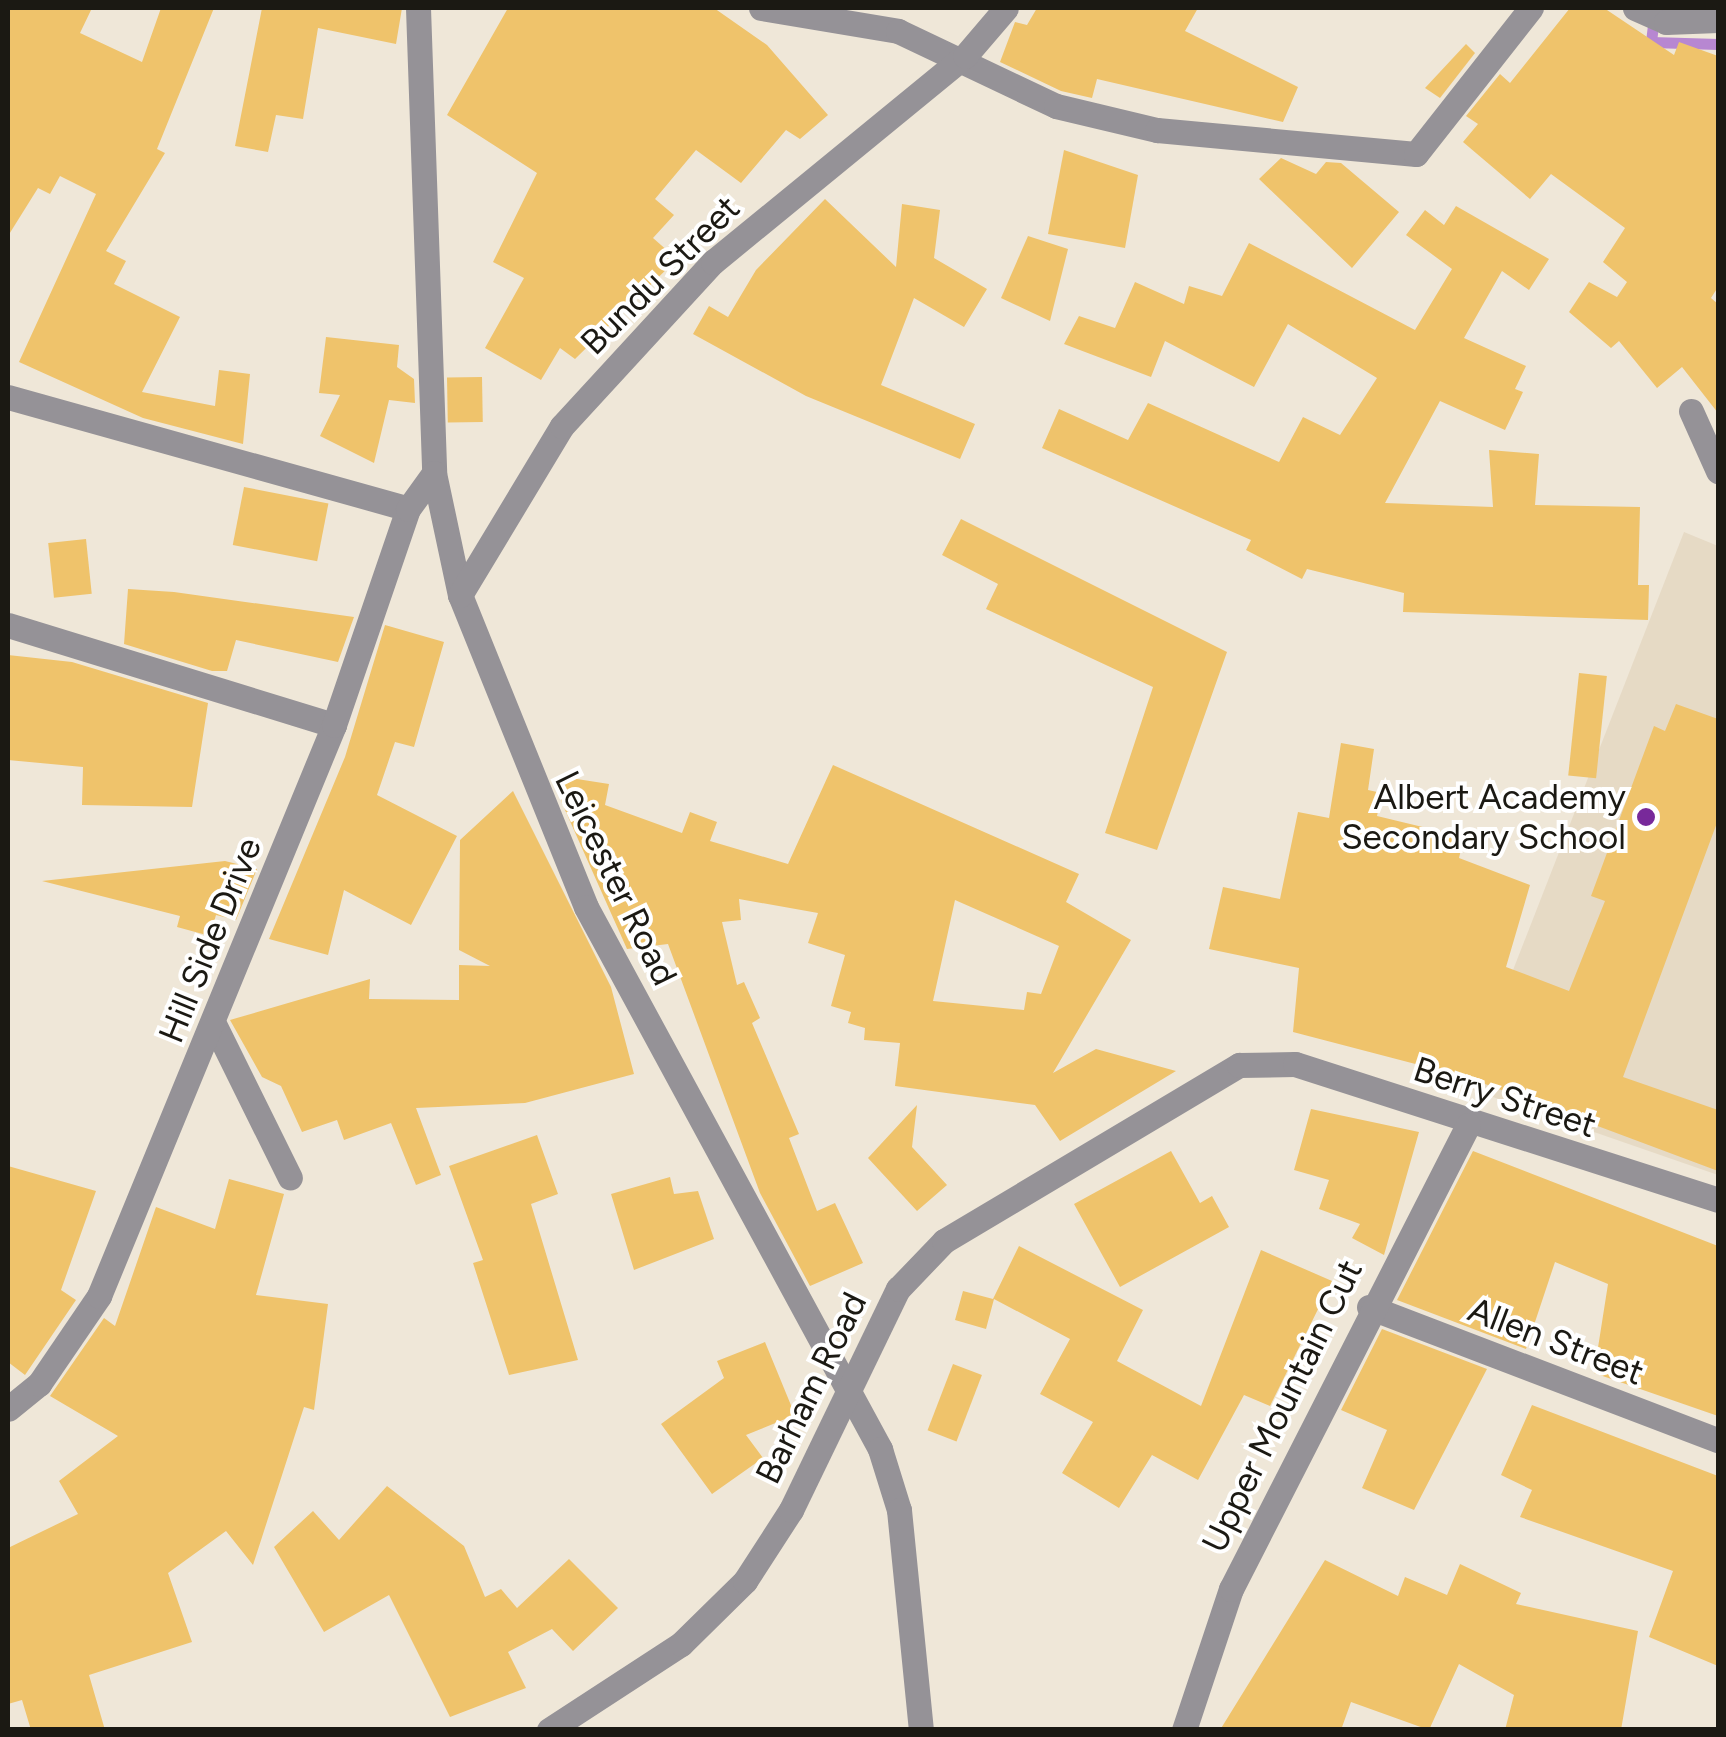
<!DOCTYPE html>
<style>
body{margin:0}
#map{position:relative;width:1726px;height:1737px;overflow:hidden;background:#efe7d8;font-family:Figtree,sans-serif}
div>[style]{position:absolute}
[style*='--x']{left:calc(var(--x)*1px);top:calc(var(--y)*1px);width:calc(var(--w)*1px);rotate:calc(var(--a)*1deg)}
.built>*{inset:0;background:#e6dac5}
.stream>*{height:11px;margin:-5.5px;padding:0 5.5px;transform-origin:5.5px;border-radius:5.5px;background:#b787d1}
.building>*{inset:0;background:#efc36b;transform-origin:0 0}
.minor>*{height:25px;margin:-12.5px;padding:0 12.5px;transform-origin:12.5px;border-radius:12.5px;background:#959297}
.dots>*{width:28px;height:28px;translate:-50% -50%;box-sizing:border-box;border:5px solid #fff;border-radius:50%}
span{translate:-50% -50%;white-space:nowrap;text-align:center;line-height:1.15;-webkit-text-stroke:8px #fff;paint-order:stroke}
.street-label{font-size:35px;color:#1b1913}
.poi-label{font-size:35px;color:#1b1913}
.right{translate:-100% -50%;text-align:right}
.frame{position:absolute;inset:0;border:10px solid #1b1913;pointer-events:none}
</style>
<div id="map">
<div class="built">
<i style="clip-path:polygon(1684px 532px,1718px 546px,1718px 1175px,1467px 1088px)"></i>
</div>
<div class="stream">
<i style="--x:1654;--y:17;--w:25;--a:97"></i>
<i style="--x:1651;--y:42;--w:67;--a:1.7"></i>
</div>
<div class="building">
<i style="clip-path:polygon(8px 8px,92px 8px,80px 33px,142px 62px,161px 8px,214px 8px,157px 149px,165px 153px,106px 251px,126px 261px,114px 284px,180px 317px,142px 392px,215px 406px,219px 370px,250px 374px,243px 444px,143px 418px,19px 362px,96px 194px,60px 176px,50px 194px,38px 188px,8px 236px)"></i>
<i style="clip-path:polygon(262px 8px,402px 8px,396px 44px,318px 28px,303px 119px,276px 115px,268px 152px,235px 146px)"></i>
<i style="clip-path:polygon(508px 8px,714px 8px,767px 45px,828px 115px,800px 139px,786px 130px,741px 183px,696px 150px,655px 199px,674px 215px,653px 238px,677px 259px,575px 359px,560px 348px,541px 380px,485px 348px,524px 278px,493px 262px,537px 173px,447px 115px)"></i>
<i style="clip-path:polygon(1037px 8px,1198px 8px,1185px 31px,1298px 87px,1283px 122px,1097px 79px,1092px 98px,1061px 91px,1000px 62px,1015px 22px,1027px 25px)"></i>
<i style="clip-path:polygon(1570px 8px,1604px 8px,1674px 55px,1679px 42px,1718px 56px,1718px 287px,1711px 298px,1718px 304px,1718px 413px,1682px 367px,1657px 388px,1619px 341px,1611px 348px,1569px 312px,1589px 282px,1617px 297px,1627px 282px,1603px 262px,1625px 228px,1551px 174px,1530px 199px,1463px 142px,1478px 124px,1466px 116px,1500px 74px,1510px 83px)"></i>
<i style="clip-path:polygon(1466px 44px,1475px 53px,1440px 98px,1425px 88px)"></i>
<i style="clip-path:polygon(1064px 150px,1138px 175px,1125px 248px,1048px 234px)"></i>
<i style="clip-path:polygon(1281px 158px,1316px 174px,1326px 162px,1341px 163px,1399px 212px,1352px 268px,1259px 179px)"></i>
<i style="clip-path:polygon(825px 199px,896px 267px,902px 204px,940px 210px,934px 258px,987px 289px,964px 327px,914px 298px,881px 385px,975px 424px,960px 459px,806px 396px,693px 334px,709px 306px,728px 317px,756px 270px)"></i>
<i style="clip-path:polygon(1456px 206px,1549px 259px,1529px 290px,1502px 271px,1464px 338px,1526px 366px,1515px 389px,1523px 392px,1505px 430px,1440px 401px,1385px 503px,1493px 507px,1489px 450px,1539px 454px,1535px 505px,1640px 507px,1638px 585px,1649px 585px,1648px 620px,1403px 612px,1404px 593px,1307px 569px,1302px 579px,1246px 550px,1251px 540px,1042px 448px,1059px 409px,1128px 440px,1148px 403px,1279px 462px,1303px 417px,1340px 435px,1377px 378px,1288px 324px,1254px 387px,1165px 341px,1151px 377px,1064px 344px,1079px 316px,1115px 328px,1135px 282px,1184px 304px,1189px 286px,1222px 296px,1249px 243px,1415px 330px,1452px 269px,1406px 235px,1425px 210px,1444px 225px)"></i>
<i style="clip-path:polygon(1028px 236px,1068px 249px,1050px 321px,1001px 298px)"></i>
<i style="clip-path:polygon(326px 337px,399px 345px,397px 367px,414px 379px,415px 403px,389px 400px,374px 463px,320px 436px,340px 395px,319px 393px)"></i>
<i style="left:482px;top:377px;width:45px;height:35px;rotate:89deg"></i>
<i style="left:244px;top:487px;width:86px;height:59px;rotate:11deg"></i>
<i style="clip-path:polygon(961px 519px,1227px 652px,1157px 850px,1105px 833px,1153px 687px,986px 609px,998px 584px,942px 555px)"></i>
<i style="left:86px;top:539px;width:55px;height:38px;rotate:84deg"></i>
<i style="clip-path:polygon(128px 589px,174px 592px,354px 617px,338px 662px,236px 640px,227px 671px,212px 671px,124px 644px)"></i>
<i style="clip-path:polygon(385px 625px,444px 642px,414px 747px,395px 742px,377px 795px,457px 836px,411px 925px,344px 890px,328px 955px,269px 939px,345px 757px)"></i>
<i style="clip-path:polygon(8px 655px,72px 662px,208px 703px,192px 807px,82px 805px,83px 767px,8px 760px)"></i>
<i style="left:1579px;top:673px;width:28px;height:103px;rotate:6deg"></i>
<i style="clip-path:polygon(1676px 704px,1718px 719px,1718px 820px,1623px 1077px,1718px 1110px,1718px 1171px,1469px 1078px,1293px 1032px,1299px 968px,1209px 949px,1223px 887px,1280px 899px,1298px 812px,1329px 818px,1341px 743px,1374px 749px,1368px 790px,1382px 793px,1377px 816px,1464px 837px,1459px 858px,1530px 885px,1506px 967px,1569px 991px,1605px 901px,1591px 896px,1654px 726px,1665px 731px)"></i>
<i style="clip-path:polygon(evenodd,833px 765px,1079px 874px,1066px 902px,1131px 940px,1053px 1073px,1096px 1049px,1176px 1071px,1060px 1141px,1035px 1105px,895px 1086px,900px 1043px,864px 1040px,865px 1028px,848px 1023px,851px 1012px,831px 1006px,845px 955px,808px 943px,818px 913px,739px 899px,741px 920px,722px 922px,737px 985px,744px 982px,760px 1018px,752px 1023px,799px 1134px,789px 1138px,817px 1211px,835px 1203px,863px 1263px,810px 1286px,760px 1193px,668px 944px,627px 949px,561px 801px,564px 777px,609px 784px,605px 805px,682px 833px,690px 812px,717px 822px,710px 841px,788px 864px,833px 765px,955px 900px,1059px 946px,1041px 994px,1027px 992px,1024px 1010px,933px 1001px,955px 900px)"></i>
<i style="clip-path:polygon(513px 791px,611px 987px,634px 1074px,525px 1103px,416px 1108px,441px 1175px,416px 1185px,391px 1123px,344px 1140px,337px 1120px,302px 1132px,281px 1086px,262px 1077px,230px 1020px,370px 979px,369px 999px,459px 1000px,459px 965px,490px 966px,459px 950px,460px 840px)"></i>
<i style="clip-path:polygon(225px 861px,257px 869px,236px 920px,216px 915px,210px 936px,177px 927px,180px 916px,42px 881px)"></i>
<i style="clip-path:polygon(917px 1105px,912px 1147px,947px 1185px,917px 1211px,868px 1158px)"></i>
<i style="clip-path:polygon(1311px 1109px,1419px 1132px,1384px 1255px,1352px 1238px,1360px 1224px,1319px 1209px,1329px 1180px,1294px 1170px)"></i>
<i style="clip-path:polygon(537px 1135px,558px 1194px,531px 1204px,578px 1360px,509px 1375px,473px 1263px,483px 1260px,449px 1166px)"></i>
<i style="clip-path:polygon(1171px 1151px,1200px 1203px,1212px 1196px,1229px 1227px,1120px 1287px,1074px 1204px)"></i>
<i style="clip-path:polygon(1473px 1151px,1718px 1246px,1718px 1416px,1594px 1373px,1608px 1284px,1555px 1262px,1526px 1349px,1397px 1300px)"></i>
<i style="clip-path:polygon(8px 1166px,96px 1191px,61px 1290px,76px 1300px,25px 1375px,8px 1362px)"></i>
<i style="clip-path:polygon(670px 1177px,674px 1194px,698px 1191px,714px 1239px,634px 1270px,611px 1194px)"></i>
<i style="clip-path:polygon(229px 1179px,284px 1194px,256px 1295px,328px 1304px,314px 1410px,304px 1407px,253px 1565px,226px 1531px,168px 1573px,192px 1642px,89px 1675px,105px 1730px,31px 1730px,22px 1700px,8px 1704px,8px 1548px,78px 1514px,59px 1481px,118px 1436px,50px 1396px,104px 1318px,115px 1326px,156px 1207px,215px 1229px)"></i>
<i style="clip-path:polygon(1019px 1246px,1143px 1310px,1117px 1361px,1201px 1406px,1261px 1250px,1332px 1281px,1270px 1406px,1244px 1395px,1198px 1480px,1152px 1455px,1119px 1508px,1062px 1473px,1093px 1422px,1040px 1394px,1070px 1339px,994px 1299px,986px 1329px,955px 1320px,963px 1291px,993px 1299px)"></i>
<i style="clip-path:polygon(1382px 1329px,1487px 1369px,1414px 1510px,1362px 1488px,1387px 1430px,1341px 1410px)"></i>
<i style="clip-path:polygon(765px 1342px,795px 1415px,746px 1435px,763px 1458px,712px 1494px,661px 1424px,724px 1378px,717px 1361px)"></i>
<i style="left:953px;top:1364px;width:31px;height:71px;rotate:21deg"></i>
<i style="clip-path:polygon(1532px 1405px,1718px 1476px,1718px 1666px,1649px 1637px,1673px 1571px,1520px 1517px,1532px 1490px,1501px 1475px)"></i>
<i style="clip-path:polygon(387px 1486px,464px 1546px,485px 1597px,501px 1589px,517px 1608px,569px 1559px,618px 1608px,573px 1651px,552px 1629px,508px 1652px,526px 1688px,450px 1717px,389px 1595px,324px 1632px,274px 1547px,313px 1511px,339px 1540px)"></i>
<i style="clip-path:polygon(1325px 1560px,1398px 1596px,1405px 1577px,1447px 1595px,1460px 1564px,1521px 1593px,1516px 1604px,1638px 1631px,1621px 1730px,1505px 1730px,1514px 1695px,1459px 1664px,1429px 1730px,1351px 1702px,1341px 1730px,1220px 1730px)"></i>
</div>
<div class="minor">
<i style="--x:418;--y:8;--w:465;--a:88"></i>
<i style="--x:434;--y:473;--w:125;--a:78"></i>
<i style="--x:460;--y:595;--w:336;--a:68"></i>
<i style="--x:586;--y:907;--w:617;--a:61.52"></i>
<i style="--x:880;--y:1449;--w:64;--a:72.7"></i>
<i style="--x:899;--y:1510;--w:221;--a:84.3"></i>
<i style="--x:761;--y:8;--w:139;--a:9.5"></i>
<i style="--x:898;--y:31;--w:175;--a:25.4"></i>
<i style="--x:1056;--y:106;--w:104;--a:13.4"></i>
<i style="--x:1157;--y:130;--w:260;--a:5.3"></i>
<i style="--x:1416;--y:154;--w:186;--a:-51.8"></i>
<i style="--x:1635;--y:8;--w:34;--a:24"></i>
<i style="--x:1666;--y:22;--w:52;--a:-2.2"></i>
<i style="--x:8;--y:397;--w:415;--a:15.6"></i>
<i style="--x:1691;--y:411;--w:66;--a:65.8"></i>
<i style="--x:460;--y:595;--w:197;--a:-58.9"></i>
<i style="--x:562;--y:426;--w:223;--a:-47.4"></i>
<i style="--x:713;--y:262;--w:325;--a:-39.3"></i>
<i style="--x:965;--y:56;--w:63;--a:-49.5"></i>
<i style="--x:8;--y:625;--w:341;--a:17.1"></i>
<i style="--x:215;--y:1026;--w:169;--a:63.7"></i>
<i style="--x:1369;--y:1307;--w:373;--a:20.9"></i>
<i style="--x:8;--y:1409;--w:40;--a:-39"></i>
<i style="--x:39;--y:1384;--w:107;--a:-55.7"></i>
<i style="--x:99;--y:1296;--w:617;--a:-67.63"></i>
<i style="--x:334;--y:725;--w:228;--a:-71.1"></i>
<i style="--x:408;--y:509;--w:44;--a:-54.2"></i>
<i style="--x:549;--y:1730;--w:158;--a:-33.1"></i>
<i style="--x:681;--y:1644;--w:90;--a:-44.5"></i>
<i style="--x:745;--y:1581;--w:85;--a:-57.1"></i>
<i style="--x:791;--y:1510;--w:246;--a:-64.2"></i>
<i style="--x:898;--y:1289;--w:66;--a:-46.2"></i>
<i style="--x:944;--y:1241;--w:344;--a:-30.8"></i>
<i style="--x:1239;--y:1065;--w:56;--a:-1"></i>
<i style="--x:1295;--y:1064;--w:444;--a:17.8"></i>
<i style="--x:1184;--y:1730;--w:149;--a:-71.6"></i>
<i style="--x:1231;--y:1589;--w:521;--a:-62.94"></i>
</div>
<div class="dots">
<i style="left:1646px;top:817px;background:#78299a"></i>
</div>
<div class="street-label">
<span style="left:660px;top:275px;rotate:-45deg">Bundu Street</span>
<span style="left:616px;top:878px;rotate:64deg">Leicester Road</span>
<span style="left:210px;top:940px;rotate:-68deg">Hill Side Drive</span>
<span style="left:1505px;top:1097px;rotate:18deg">Berry Street</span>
<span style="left:1556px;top:1341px;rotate:21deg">Allen Street</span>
<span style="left:811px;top:1388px;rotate:-64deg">Barham Road</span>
<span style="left:1282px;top:1406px;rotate:-64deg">Upper Mountain Cut</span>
</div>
<div class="poi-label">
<span class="right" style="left:1626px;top:817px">Albert Academy<br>Secondary School</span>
</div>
<div class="frame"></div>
</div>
